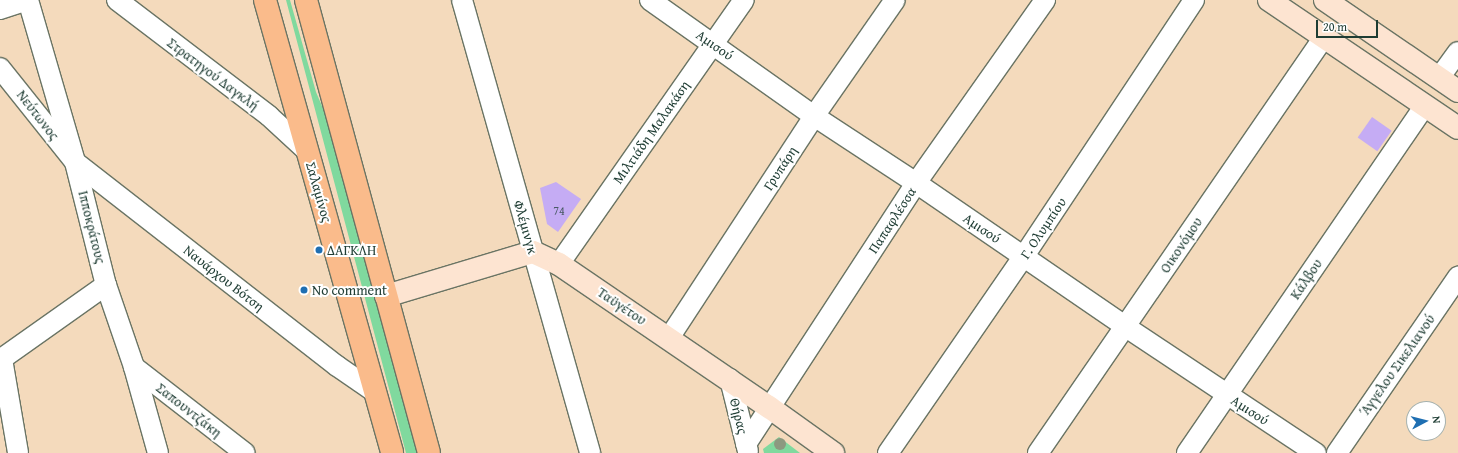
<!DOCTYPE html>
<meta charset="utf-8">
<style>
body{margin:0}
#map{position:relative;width:1458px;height:453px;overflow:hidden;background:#f4dabc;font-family:"Gentium Book Plus",serif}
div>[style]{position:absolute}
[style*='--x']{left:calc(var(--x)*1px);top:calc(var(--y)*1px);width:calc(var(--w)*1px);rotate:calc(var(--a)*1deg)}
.green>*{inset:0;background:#80d99e}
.building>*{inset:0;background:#c5acf4;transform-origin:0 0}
.roads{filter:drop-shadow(1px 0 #6a7464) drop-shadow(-1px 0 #6a7464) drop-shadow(0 1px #6a7464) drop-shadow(0 -1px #6a7464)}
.street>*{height:20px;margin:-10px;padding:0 10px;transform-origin:10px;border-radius:10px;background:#fff}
.secondary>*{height:22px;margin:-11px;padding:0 11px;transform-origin:11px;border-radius:11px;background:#fde4d1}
.primary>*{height:22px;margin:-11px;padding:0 11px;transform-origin:11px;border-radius:11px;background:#fabb8b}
.trees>*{width:12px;height:12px;margin:-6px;border-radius:50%;background:#8c9980}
.dots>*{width:11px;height:11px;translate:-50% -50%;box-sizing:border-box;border:2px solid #fff;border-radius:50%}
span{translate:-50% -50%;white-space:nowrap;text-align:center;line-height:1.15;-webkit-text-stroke:4px #fff;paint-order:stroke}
.number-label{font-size:12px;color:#485964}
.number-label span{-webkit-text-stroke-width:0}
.street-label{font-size:14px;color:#1f3d34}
.poi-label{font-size:14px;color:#1f3d34}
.left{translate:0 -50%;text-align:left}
.north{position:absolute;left:1406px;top:401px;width:40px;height:40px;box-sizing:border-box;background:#fff;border:1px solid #a5b1ae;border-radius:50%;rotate:83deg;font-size:11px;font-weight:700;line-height:16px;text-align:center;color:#1f3d34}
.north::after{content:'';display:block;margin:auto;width:14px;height:18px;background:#1f6fb2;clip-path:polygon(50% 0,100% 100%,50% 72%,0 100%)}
.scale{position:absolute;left:1316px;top:20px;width:62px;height:18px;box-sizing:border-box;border:2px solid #1f3d34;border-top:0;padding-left:5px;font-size:12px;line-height:14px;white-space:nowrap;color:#1f3d34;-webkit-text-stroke:3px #fff;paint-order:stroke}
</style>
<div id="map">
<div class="green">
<i style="clip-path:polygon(286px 0,290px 0,316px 92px,331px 127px,418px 453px,406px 453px)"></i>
<i style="clip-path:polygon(779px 437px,800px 453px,764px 453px,763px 449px)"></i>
</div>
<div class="building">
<i style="left:1372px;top:117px;width:24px;height:25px;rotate:35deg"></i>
<i style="clip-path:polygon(556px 182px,581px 199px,558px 232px,547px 224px,540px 188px)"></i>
</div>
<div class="roads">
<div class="street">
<i style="--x:28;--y:0;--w:169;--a:73.8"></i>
<i style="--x:75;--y:162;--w:127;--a:75.9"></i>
<i style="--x:106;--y:285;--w:87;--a:71.1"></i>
<i style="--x:134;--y:367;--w:89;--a:74.4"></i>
<i style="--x:117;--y:0;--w:191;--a:37.3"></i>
<i style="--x:269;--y:116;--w:52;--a:42.6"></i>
<i style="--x:462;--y:0;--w:471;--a:74.2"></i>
<i style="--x:650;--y:0;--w:201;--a:35.3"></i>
<i style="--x:814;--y:116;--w:122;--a:33.3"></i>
<i style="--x:916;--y:183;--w:255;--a:34.4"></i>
<i style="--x:1126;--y:327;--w:228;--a:33.6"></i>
<i style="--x:0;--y:9;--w:29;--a:-18"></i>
<i style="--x:0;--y:68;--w:120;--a:51.4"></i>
<i style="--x:75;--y:162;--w:332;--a:37.9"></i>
<i style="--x:337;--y:366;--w:46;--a:34.4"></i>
<i style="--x:1439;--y:78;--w:32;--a:-54"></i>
<i style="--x:559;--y:264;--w:322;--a:-55"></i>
<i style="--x:669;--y:338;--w:265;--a:-56.8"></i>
<i style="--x:814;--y:116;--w:141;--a:-55.1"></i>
<i style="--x:2;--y:359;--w:95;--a:80.3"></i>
<i style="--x:0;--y:360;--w:130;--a:-35.3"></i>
<i style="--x:134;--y:367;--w:140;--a:37.8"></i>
<i style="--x:730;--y:379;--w:74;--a:76"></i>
<i style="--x:746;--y:444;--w:311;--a:-56.9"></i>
<i style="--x:916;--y:183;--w:224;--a:-54.8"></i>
<i style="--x:888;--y:453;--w:239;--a:-55.4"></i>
<i style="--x:1024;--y:256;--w:307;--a:-56.4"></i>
<i style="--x:1038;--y:453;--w:505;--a:-55.49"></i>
<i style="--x:1187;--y:453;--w:421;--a:-55.6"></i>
<i style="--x:1337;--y:453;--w:214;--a:-55.5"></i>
</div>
<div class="secondary">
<i style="--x:1269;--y:0;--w:228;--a:34.1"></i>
<i style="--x:1325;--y:0;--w:161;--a:34.4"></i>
<i style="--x:386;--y:296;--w:153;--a:-16.7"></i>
<i style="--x:533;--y:252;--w:29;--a:25"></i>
<i style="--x:559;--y:264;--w:254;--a:34.3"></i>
<i style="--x:769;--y:407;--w:79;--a:35.7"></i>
</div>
<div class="primary">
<i style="--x:265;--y:0;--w:470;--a:74.3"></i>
<i style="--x:306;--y:0;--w:469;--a:74.8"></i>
</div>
</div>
<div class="trees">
<i style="left:780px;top:444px"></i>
</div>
<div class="dots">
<i style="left:319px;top:250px;background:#1f6fb2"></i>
<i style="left:304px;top:290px;background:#1f6fb2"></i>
</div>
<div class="number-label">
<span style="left:559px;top:211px">74</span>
</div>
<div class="street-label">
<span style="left:715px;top:45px;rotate:35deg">Αμισού</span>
<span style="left:213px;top:74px;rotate:37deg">Στρατηγού Δαγκλή</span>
<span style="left:38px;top:115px;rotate:52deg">Νεύτωνος</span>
<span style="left:651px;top:132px;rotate:-55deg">Μιλτιάδη Μαλακάση</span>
<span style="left:780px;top:168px;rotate:-57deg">Γρυπάρη</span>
<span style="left:319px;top:192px;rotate:74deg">Σαλαμίνος</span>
<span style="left:892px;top:220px;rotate:-57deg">Παπαφλέσσα</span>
<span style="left:92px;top:227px;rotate:76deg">Ιπποκράτους</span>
<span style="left:526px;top:227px;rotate:74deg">Φλέμινγκ</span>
<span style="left:982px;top:228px;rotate:34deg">Αμισού</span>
<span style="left:1043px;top:228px;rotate:-56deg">Γ. Ολυμπίου</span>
<span style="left:1181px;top:245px;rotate:-56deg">Οικονόμου</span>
<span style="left:224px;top:278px;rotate:38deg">Ναυάρχου Βότση</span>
<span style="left:1306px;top:279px;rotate:-56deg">Κάλβου</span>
<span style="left:622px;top:306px;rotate:34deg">Ταϋγέτου</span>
<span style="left:1397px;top:365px;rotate:-55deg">Άγγελου Σικελιανού</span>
<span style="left:189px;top:410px;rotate:38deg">Σαπουντζάκη</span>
<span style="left:1250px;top:410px;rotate:33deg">Αμισού</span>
<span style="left:739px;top:416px;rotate:76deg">Θήρας</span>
</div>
<div class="poi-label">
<span class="left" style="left:327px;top:250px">ΔΑΓΚΛΗ</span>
<span class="left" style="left:312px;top:290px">No comment</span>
</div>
<div class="north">N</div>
<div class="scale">20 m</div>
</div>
